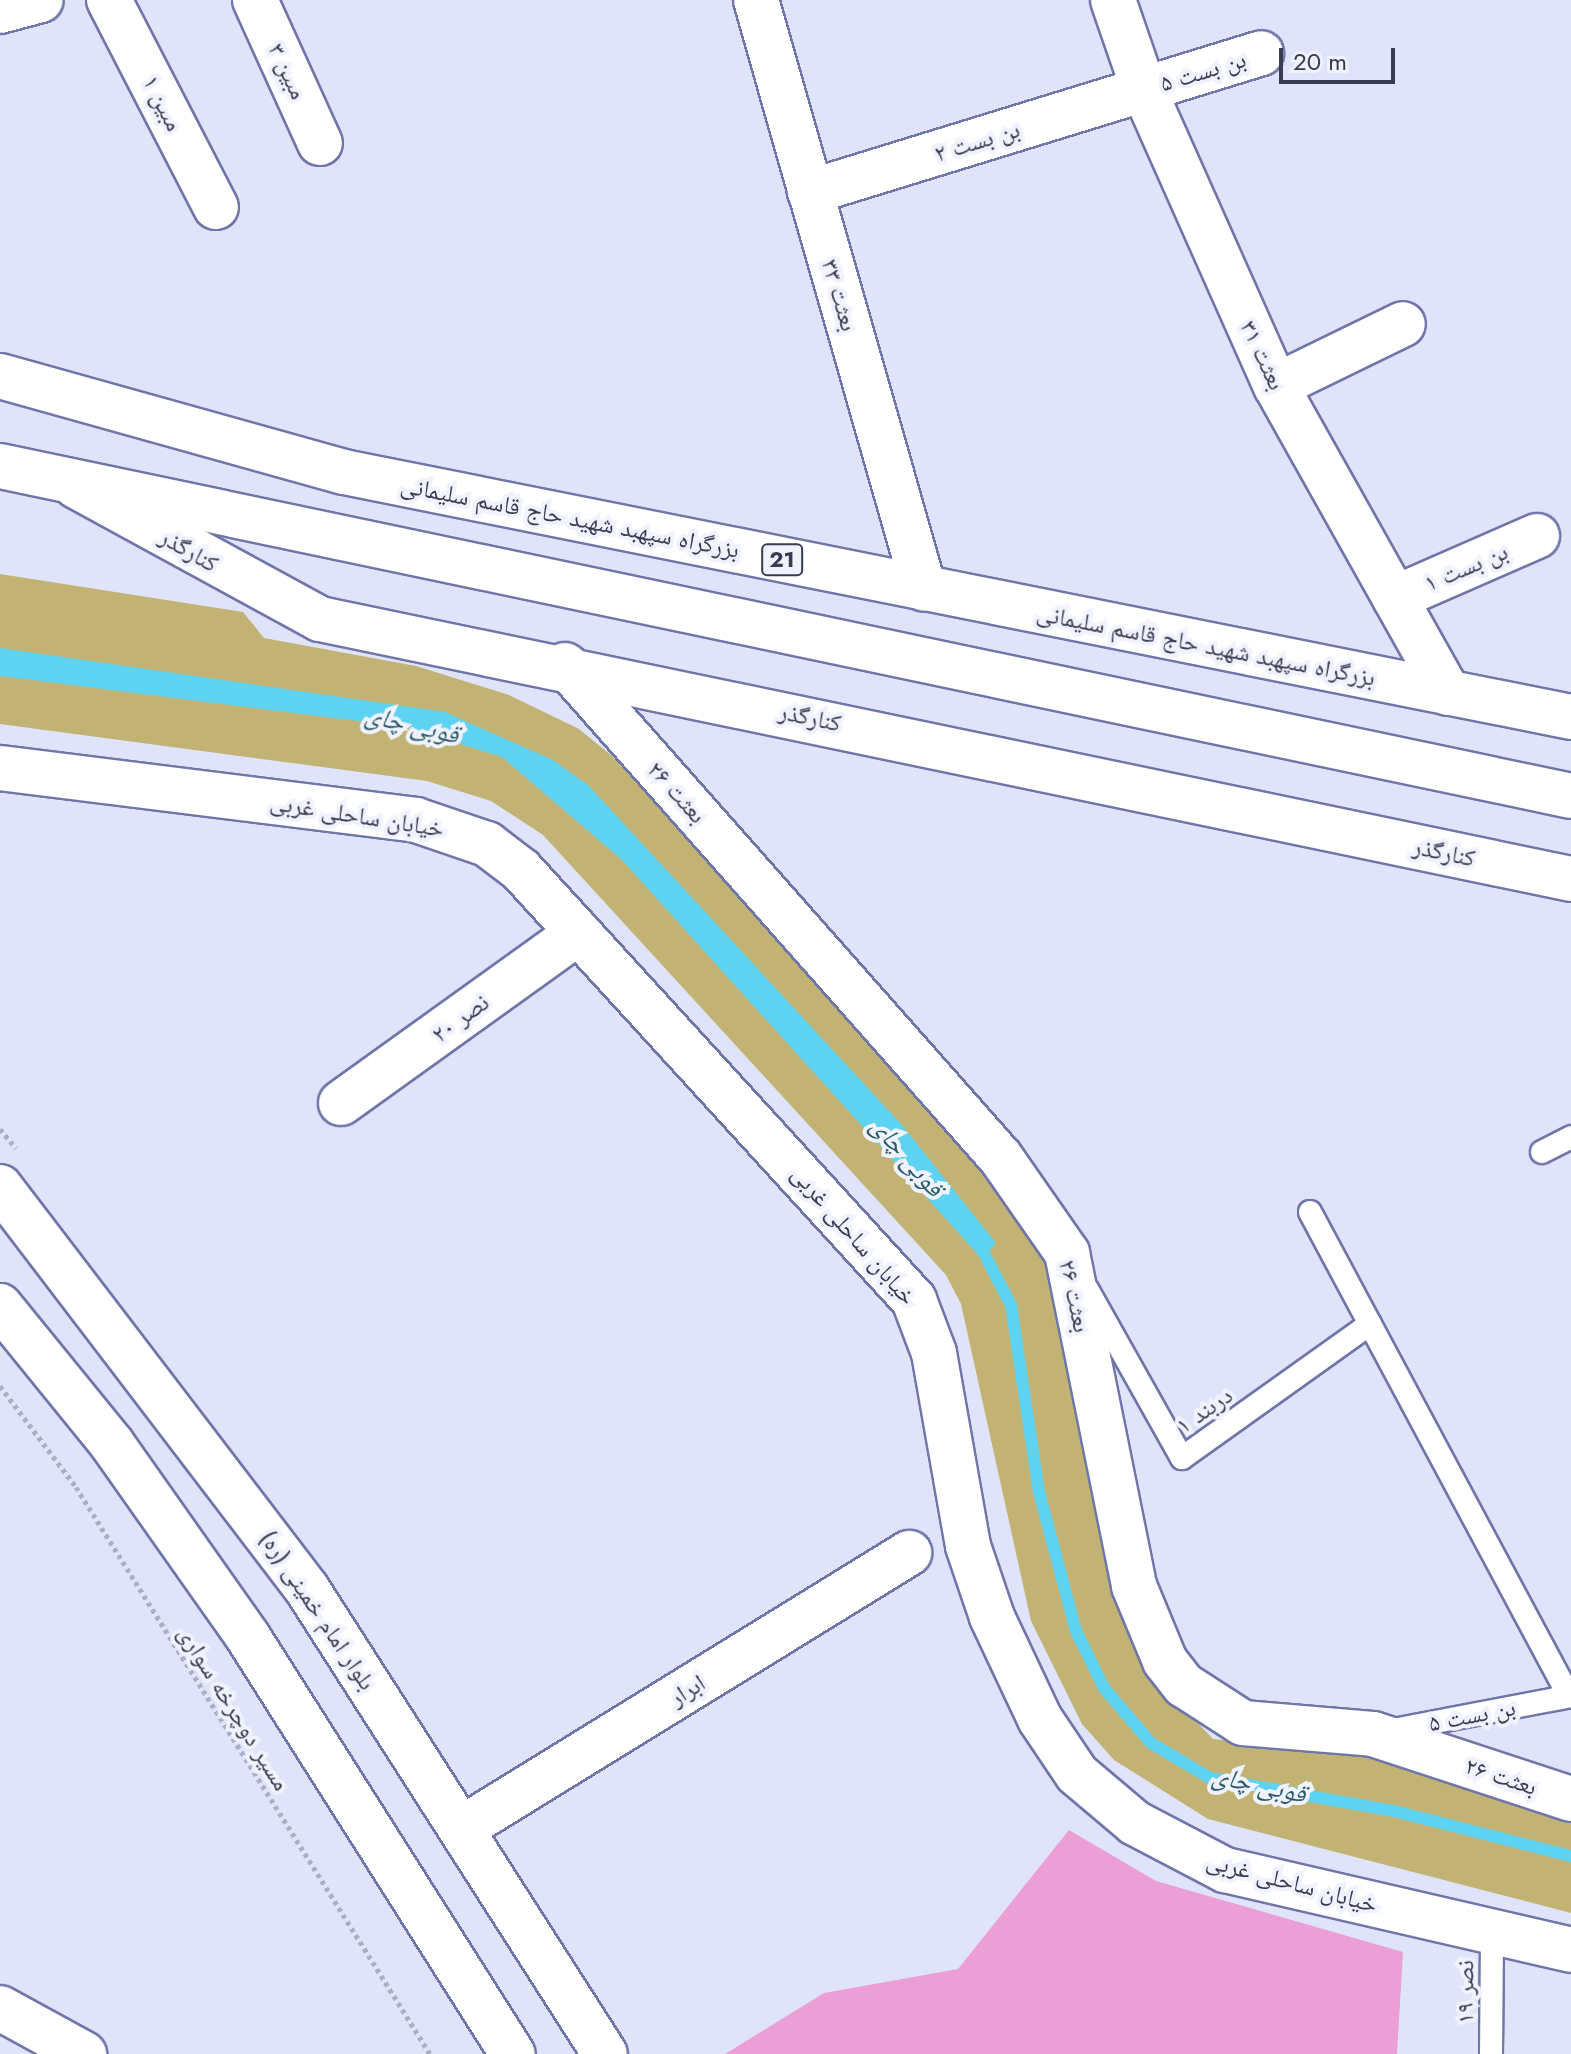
<!DOCTYPE html>
<meta charset="utf-8">
<style>
body{margin:0}
#map{position:relative;width:1571px;height:2054px;overflow:hidden;background:#e0e4fa;font-family:Jost,"Noto Naskh Arabic",sans-serif}
div>[style]{position:absolute}
[style*='--x']{left:calc(var(--x)*1px);top:calc(var(--y)*1px);width:calc(var(--w)*1px);rotate:calc(var(--a)*1deg)}
.green>*{inset:0;background:#c2b374}
.water>*{inset:0;background:#5dd3f1}
.stream>*{height:12px;margin:-6px;padding:0 6px;transform-origin:6px;border-radius:6px;background:#5dd3f1}
.building>*{inset:0;background:#eb9fd6}
.path>*{height:5px;margin-top:-2.5px;transform-origin:0;background:repeating-linear-gradient(90deg,#abafc5 0 4px,transparent 0 8px)}
.roads{filter:drop-shadow(2px 0 #6f76a8) drop-shadow(-2px 0 #6f76a8) drop-shadow(0 2px #6f76a8) drop-shadow(0 -2px #6f76a8)}
.service>*{height:22px;margin:-11px;padding:0 11px;transform-origin:11px;border-radius:11px;background:#fff}
.minor>*{height:44px;margin:-22px;padding:0 22px;transform-origin:22px;border-radius:22px;background:#fff}
.tertiary>*{height:44px;margin:-22px;padding:0 22px;transform-origin:22px;border-radius:22px;background:#fff}
.secondary>*{height:44px;margin:-22px;padding:0 22px;transform-origin:22px;border-radius:22px;background:#fff}
.trunk>*{height:44px;margin:-22px;padding:0 22px;transform-origin:22px;border-radius:22px;background:#fff}
span{translate:-50% -50%;white-space:nowrap;text-align:center;line-height:1.15;-webkit-text-stroke:8px #f0f2fd;paint-order:stroke}
.shield-label span{padding:2px 6px;background:#f0f2fd;border:2px solid;border-radius:6px;-webkit-text-stroke-width:0}
.shield-label{font-size:22px;color:#383b51;font-weight:700}
.street-label{font-size:24px;color:#383b51}
.water-label{font-size:26px;color:#2a5c69;font-style:italic}
.scale{position:absolute;left:1279px;top:48px;width:116px;height:36px;box-sizing:border-box;border:4px solid #383b51;border-top:0;padding-left:10px;font-size:24px;line-height:28px;white-space:nowrap;color:#383b51;-webkit-text-stroke:6px #f0f2fd;paint-order:stroke}
</style>
<div id="map">
<div class="green">
<i style="clip-path:polygon(0 574px,243px 612px,264px 638px,416px 666px,509px 695px,579px 729px,612px 756px,985px 1160px,1041px 1241px,1109px 1574px,1147px 1670px,1213px 1739px,1354px 1754px,1571px 1819px,1571px 1913px,1208px 1819px,1114px 1760px,1082px 1724px,1031px 1621px,961px 1304px,946px 1275px,543px 835px,491px 801px,427px 781px,0 724px)"></i>
</div>
<div class="water">
<i style="clip-path:polygon(0 648px,445px 712px,553px 760px,588px 785px,902px 1125px,996px 1243px,982px 1259px,622px 860px,502px 757px,406px 727px,0 676px)"></i>
</div>
<div class="stream">
<i style="--x:979;--y:1244;--w:69;--a:62.3"></i>
<i style="--x:1011;--y:1305;--w:189;--a:81.5"></i>
<i style="--x:1039;--y:1492;--w:144;--a:75.1"></i>
<i style="--x:1076;--y:1631;--w:64;--a:63.8"></i>
<i style="--x:1104;--y:1688;--w:72;--a:49.5"></i>
<i style="--x:1151;--y:1743;--w:69;--a:30.7"></i>
<i style="--x:1210;--y:1778;--w:187;--a:10.2"></i>
<i style="--x:1394;--y:1811;--w:183;--a:14.3"></i>
</div>
<div class="building">
<i style="clip-path:polygon(1069px 1830px,1156px 1881px,1403px 1952px,1397px 2054px,725px 2054px,824px 1993px,958px 1969px)"></i>
</div>
<div class="path">
<i style="--x:0;--y:1129;--w:25;--a:50"></i>
<i style="--x:0;--y:1386;--w:126;--a:53"></i>
<i style="--x:76;--y:1487;--w:668;--a:58.02"></i>
</div>
<div class="roads">
<div class="service">
<i style="--x:1542;--y:1152;--w:33;--a:-27"></i>
<i style="--x:1310;--y:1212;--w:549;--a:61.85"></i>
<i style="--x:1087;--y:1289;--w:194;--a:60.7"></i>
<i style="--x:1182;--y:1458;--w:231;--a:-35.5"></i>
<i style="--x:1388;--y:1731;--w:186;--a:-10.8"></i>
<i style="--x:1491;--y:2054;--w:123;--a:-89.5"></i>
</div>
<div class="minor">
<i style="--x:109;--y:0;--w:233;--a:62.7"></i>
<i style="--x:255;--y:0;--w:157;--a:65.6"></i>
<i style="--x:756;--y:0;--w:612;--a:74.08"></i>
<i style="--x:1113;--y:0;--w:95;--a:71"></i>
<i style="--x:1144;--y:90;--w:324;--a:66"></i>
<i style="--x:1276;--y:386;--w:352;--a:60.7"></i>
<i style="--x:810;--y:192;--w:472;--a:-17.1"></i>
<i style="--x:1276;--y:386;--w:141;--a:-26"></i>
<i style="--x:1395;--y:598;--w:155;--a:-23.6"></i>
<i style="--x:565;--y:665;--w:658;--a:48.51"></i>
<i style="--x:1001;--y:1158;--w:116;--a:55.2"></i>
<i style="--x:1067;--y:1253;--w:340;--a:78.6"></i>
<i style="--x:1134;--y:1586;--w:81;--a:67.5"></i>
<i style="--x:1165;--y:1661;--w:31;--a:52"></i>
<i style="--x:1184;--y:1685;--w:70;--a:32.8"></i>
<i style="--x:1243;--y:1723;--w:130;--a:4.8"></i>
<i style="--x:1373;--y:1734;--w:208;--a:18.2"></i>
<i style="--x:0;--y:768;--w:419;--a:7.1"></i>
<i style="--x:416;--y:820;--w:75;--a:18.7"></i>
<i style="--x:487;--y:844;--w:43;--a:37.4"></i>
<i style="--x:521;--y:870;--w:583;--a:47.57"></i>
<i style="--x:914;--y:1300;--w:57;--a:69.3"></i>
<i style="--x:934;--y:1353;--w:196;--a:80"></i>
<i style="--x:968;--y:1546;--w:75;--a:71.3"></i>
<i style="--x:992;--y:1617;--w:113;--a:64.8"></i>
<i style="--x:1040;--y:1719;--w:66;--a:56.1"></i>
<i style="--x:1077;--y:1774;--w:76;--a:40.2"></i>
<i style="--x:1135;--y:1823;--w:102;--a:27.6"></i>
<i style="--x:1225;--y:1870;--w:355;--a:13"></i>
<i style="--x:341;--y:1103;--w:292;--a:-35.7"></i>
<i style="--x:464;--y:1827;--w:523;--a:-31.62"></i>
</div>
<div class="tertiary">
<i style="--x:0;--y:11;--w:42;--a:-15"></i>
<i style="--x:76;--y:486;--w:278;--a:28.6"></i>
<i style="--x:320;--y:619;--w:1278;--a:11.74"></i>
<i style="--x:0;--y:2008;--w:96;--a:28.7"></i>
</div>
<div class="secondary">
<i style="--x:0;--y:1187;--w:506;--a:52.63"></i>
<i style="--x:307;--y:1589;--w:552;--a:57.35"></i>
<i style="--x:0;--y:1306;--w:178;--a:50.9"></i>
<i style="--x:112;--y:1444;--w:236;--a:54.8"></i>
<i style="--x:248;--y:1637;--w:494;--a:57.6"></i>
</div>
<div class="trunk">
<i style="--x:0;--y:376;--w:357;--a:15.6"></i>
<i style="--x:344;--y:472;--w:1251;--a:11.29"></i>
<i style="--x:0;--y:466;--w:1605;--a:11.86"></i>
</div>
</div>
<div class="shield-label">
<span style="left:782px;top:560px">21</span>
</div>
<div class="street-label">
<span style="left:288px;top:71px;rotate:65deg">مبین ۳</span>
<span style="left:1203px;top:71px;rotate:-17deg">بن بست ۵</span>
<span style="left:163px;top:103px;rotate:63deg">مبین ۱</span>
<span style="left:977px;top:141px;rotate:-17deg">بن بست ۲</span>
<span style="left:840px;top:295px;rotate:74deg">بعثت ۳۳</span>
<span style="left:1263px;top:355px;rotate:65deg">بعثت ۳۱</span>
<span style="left:570px;top:517px;rotate:11deg">بزرگراه سپهبد شهید حاج قاسم سلیمانی</span>
<span style="left:189px;top:550px;rotate:30deg">کنارگذر</span>
<span style="left:1466px;top:567px;rotate:-23deg">بن بست ۱</span>
<span style="left:1206px;top:645px;rotate:11deg">بزرگراه سپهبد شهید حاج قاسم سلیمانی</span>
<span style="left:810px;top:717px;rotate:12deg">کنارگذر</span>
<span style="left:677px;top:792px;rotate:48deg">بعثت ۲۶</span>
<span style="left:357px;top:815px;rotate:9deg">خیابان ساحلی غربی</span>
<span style="left:1444px;top:852px;rotate:12deg">کنارگذر</span>
<span style="left:460px;top:1018px;rotate:-36deg">نصر ۲۰</span>
<span style="left:854px;top:1235px;rotate:49deg">خیابان ساحلی غربی</span>
<span style="left:1075px;top:1296px;rotate:78deg">بعثت ۲۶</span>
<span style="left:1204px;top:1410px;rotate:-35deg">دربند ۱</span>
<span style="left:318px;top:1610px;rotate:56deg">بلوار امام خمینی (ره)</span>
<span style="left:687px;top:1690px;rotate:-32deg">ابرار</span>
<span style="left:234px;top:1708px;rotate:58deg">مسیر دوچرخه سواری</span>
<span style="left:1472px;top:1715px;rotate:-11deg">بن بست ۵</span>
<span style="left:1501px;top:1776px;rotate:18deg">بعثت ۲۶</span>
<span style="left:1292px;top:1882px;rotate:15deg">خیابان ساحلی غربی</span>
<span style="left:1465px;top:1992px;rotate:-90deg">نصر ۱۹</span>
</div>
<div class="water-label">
<span style="left:412px;top:725px;rotate:13deg">قوبی چای</span>
<span style="left:907px;top:1157px;rotate:49deg">قوبی چای</span>
<span style="left:1259px;top:1785px;rotate:12deg">قوبی چای</span>
</div>
<div class="scale">20 m</div>
</div>
